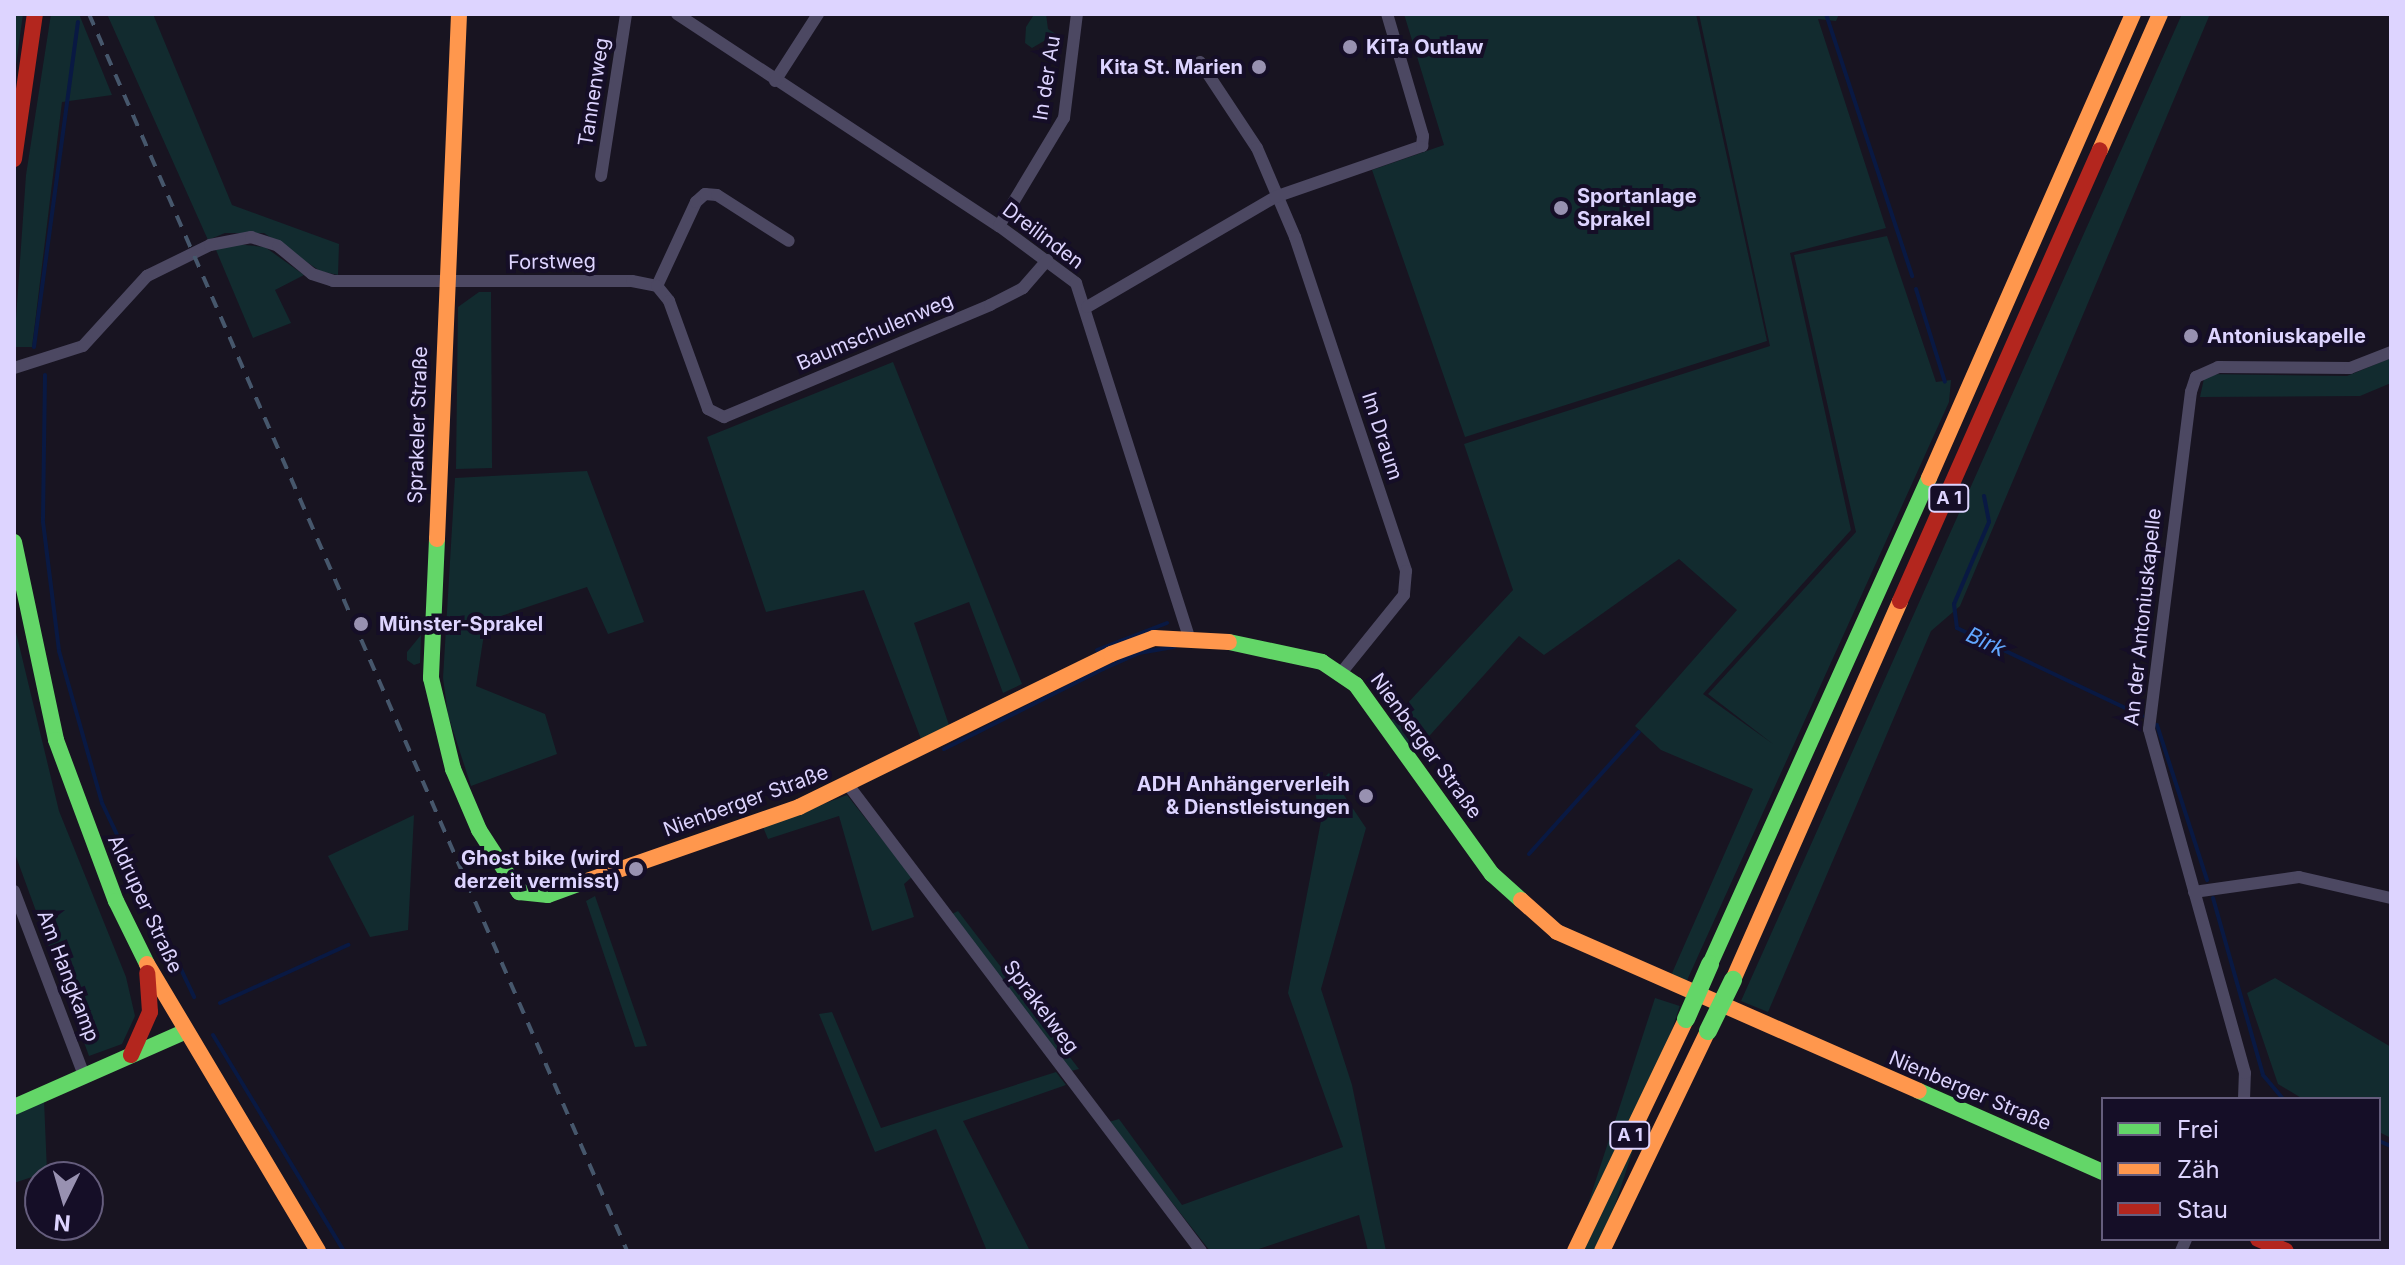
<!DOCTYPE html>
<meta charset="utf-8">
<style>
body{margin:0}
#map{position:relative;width:2405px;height:1265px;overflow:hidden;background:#181421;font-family:Inter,sans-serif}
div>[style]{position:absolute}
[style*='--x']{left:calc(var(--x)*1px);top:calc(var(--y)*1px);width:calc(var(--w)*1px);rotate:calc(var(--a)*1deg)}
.green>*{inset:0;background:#122b2f;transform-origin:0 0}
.stream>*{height:4px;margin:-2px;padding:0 2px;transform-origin:2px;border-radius:2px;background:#091943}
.street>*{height:12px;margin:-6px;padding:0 6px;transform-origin:6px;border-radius:6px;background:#4c4862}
.fast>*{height:16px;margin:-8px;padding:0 8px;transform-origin:8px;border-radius:8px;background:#63d668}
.slow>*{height:16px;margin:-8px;padding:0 8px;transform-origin:8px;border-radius:8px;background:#ff974d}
.jam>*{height:16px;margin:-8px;padding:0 8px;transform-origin:8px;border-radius:8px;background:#b3261e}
.rail>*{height:4px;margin-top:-2px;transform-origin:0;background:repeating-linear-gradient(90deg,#46576c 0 12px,transparent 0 22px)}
.fast-bridge>*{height:18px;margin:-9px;padding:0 9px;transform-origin:9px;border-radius:9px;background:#63d668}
.dots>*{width:22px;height:22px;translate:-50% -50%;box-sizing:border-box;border:4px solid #150e27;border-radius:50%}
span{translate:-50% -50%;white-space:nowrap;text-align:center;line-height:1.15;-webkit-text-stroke:8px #150e27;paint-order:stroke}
.shield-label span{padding:2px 6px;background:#150e27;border:2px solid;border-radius:6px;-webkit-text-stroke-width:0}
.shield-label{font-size:18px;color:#ddd4ff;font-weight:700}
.poi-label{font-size:20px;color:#ddd4ff;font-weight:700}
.left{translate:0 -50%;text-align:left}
.right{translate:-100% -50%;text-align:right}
.street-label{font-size:20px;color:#ddd4ff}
.water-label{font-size:22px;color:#62a7ff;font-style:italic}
.frame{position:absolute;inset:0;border:16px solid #ddd4ff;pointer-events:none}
.legend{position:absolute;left:2101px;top:1097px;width:280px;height:144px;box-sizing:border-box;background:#150e27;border:2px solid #655d7d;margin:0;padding:10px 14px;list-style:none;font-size:24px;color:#ddd4ff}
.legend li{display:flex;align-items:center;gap:16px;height:40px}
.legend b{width:40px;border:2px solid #655d7d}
.north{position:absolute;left:24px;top:1161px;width:80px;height:80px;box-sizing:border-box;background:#150e27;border:2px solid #655d7d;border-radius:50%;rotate:185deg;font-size:22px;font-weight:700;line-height:32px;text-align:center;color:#ddd4ff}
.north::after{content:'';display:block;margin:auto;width:28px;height:36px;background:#9891b1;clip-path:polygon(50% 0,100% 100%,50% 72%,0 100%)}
</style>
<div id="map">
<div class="green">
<i style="clip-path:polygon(14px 14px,23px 14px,14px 79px)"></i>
<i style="clip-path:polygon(51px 14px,79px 14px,112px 95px,62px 102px,32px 347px,14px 347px,26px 175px)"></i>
<i style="clip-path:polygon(107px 14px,153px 14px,232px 205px,339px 244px,338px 275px,320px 271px,264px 233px,225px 233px,208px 240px)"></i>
<i style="clip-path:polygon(1046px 14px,1048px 29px,1056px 34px,1032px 48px,1025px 43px,1026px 27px,1033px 16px)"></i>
<i style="clip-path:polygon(1404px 14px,1696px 14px,1767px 341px,1465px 437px,1372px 170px,1444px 145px)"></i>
<i style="clip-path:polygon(1699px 14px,1839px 14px,1836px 21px,1818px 19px,1886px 228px,1790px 253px,1851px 530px,1703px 694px,1773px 744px,1708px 694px,1856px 532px,1794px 255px,1887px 236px,1936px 382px,1951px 380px,1949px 402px,1684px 987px,1669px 980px,1753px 789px,1661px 750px,1635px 726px,1737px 610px,1679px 559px,1544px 655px,1519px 636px,1414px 753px,1391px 721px,1513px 590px,1464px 444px,1770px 346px)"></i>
<i style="clip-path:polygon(2182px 14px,2210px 14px,1960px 606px,1931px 631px,1768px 1012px,1741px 1001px)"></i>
<i style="clip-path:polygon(235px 244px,265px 247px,304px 275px,275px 290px,291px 323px,253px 338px,216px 250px)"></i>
<i style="clip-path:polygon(479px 292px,491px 292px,492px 468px,456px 469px,458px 307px)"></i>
<i style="clip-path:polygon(2391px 358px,2391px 383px,2360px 396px,2200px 397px,2205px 374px,2347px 376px)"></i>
<i style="clip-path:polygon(893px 362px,1022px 684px,1003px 693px,969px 602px,914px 623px,949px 725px,921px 739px,864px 590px,766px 612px,707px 437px)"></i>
<i style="clip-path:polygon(587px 471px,644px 622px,608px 634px,587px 587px,486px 621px,476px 686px,545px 714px,557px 754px,471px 786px,448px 715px,443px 678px,455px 478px)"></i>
<i style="clip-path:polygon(14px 624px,59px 811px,126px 977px,135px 1016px,122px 1044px,89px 1056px,14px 851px)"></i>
<i style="clip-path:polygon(421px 635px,420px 663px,414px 665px,407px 660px,407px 652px)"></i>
<i style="clip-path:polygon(1329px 773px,1366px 828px,1321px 989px,1352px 1085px,1386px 1251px,1368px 1251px,1359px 1215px,1253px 1251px,1210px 1251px,1109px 1122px,1119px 1119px,1182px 1205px,1343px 1147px,1288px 993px,1321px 821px,1314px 787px)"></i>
<i style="clip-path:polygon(847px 795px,912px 877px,904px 884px,914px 917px,872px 931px,839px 816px,768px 839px,763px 827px)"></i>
<i style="clip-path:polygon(414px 815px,408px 930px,370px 937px,328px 856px)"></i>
<i style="clip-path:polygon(595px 896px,647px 1046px,635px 1047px,586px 901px)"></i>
<i style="clip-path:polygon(958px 911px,1079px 1069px,1071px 1071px,952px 914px)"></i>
<i style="clip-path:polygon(2275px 978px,2391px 1047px,2391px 1138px,2379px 1132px,2379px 1099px,2303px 1099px,2278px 1084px,2247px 993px)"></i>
<i style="left:1655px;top:998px;width:26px;height:283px;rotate:18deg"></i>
<i style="clip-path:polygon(832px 1012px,881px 1128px,1056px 1072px,1066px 1085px,963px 1121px,1030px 1251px,987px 1251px,936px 1129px,875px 1152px,819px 1014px)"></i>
<i style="clip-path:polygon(44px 1100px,47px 1172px,14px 1183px,14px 1114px)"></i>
</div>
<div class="stream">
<i style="--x:1826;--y:14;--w:276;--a:71.8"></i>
<i style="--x:1916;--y:289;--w:97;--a:72.7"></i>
<i style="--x:34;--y:347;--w:328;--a:-82.3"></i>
<i style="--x:45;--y:375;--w:147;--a:90.8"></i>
<i style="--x:43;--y:522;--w:130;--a:82.9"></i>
<i style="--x:59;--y:651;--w:158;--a:74.2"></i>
<i style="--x:102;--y:803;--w:215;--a:64.6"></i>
<i style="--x:1984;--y:496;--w:26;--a:79"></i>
<i style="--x:1989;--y:522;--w:89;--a:113.1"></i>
<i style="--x:1954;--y:604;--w:24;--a:83"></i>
<i style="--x:1957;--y:628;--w:205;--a:25.4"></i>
<i style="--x:1097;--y:650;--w:75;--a:-21.1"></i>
<i style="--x:2157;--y:725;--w:163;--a:72.1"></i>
<i style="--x:944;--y:749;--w:178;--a:-26.7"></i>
<i style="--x:1103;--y:669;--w:39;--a:-24"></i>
<i style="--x:1139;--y:653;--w:36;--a:-10"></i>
<i style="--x:1529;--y:854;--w:164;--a:-48"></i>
<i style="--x:2213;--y:898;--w:184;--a:74.2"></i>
<i style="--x:2263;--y:1075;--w:31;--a:50"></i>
<i style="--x:220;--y:1003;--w:141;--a:-24.4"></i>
<i style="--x:213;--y:1035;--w:253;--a:58.8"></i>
<i style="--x:2379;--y:1141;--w:13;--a:23"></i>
</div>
<div class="street">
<i style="--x:677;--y:14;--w:386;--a:33.4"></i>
<i style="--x:999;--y:226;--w:96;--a:36.5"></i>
<i style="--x:1076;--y:283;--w:372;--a:72.3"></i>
<i style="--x:1200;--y:62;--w:103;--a:56.5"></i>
<i style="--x:1257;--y:148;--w:97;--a:66.9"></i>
<i style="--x:1295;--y:237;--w:352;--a:71.6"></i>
<i style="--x:1406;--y:571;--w:24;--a:95"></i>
<i style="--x:1404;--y:595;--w:100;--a:128.9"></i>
<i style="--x:775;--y:81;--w:80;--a:-57.3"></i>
<i style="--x:601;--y:176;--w:164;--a:-81.2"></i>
<i style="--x:999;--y:226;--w:126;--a:-59"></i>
<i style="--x:1064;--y:118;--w:105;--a:-82.9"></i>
<i style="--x:657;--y:286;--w:93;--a:-65.1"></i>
<i style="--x:696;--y:202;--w:12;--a:-42"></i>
<i style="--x:705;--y:194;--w:12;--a:5"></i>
<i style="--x:717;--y:195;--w:85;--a:32.6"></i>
<i style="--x:1087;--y:307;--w:218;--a:-30.3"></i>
<i style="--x:1275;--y:197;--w:156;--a:-19.1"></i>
<i style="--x:1422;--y:146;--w:10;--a:-84"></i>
<i style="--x:1423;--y:136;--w:127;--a:-106.4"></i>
<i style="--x:14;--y:368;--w:72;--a:-17.7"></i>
<i style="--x:83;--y:346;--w:95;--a:-47.6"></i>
<i style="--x:147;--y:276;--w:70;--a:-26.2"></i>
<i style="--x:210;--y:245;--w:42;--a:-11"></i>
<i style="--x:251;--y:237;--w:28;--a:18"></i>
<i style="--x:278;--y:246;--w:44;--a:39.5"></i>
<i style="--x:312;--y:274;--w:22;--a:18"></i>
<i style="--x:333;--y:281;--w:299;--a:0"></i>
<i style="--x:632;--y:281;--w:25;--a:11"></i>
<i style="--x:657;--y:286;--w:19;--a:51"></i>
<i style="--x:669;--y:301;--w:115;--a:70.1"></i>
<i style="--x:708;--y:409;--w:18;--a:27"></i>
<i style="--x:724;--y:417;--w:289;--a:-22.8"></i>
<i style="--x:990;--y:305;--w:37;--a:-27"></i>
<i style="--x:1023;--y:288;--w:37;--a:-49"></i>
<i style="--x:849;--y:786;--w:583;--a:52.87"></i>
<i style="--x:14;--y:891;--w:197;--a:69.2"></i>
<i style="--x:2194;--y:892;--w:106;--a:-8.1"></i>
<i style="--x:2299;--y:877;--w:94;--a:12.9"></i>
<i style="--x:2244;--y:1099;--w:26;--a:-88"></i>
<i style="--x:2245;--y:1073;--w:357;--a:-105.6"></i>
<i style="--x:2149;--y:729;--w:340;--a:-82.9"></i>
<i style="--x:2191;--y:392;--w:16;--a:-72"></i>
<i style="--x:2196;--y:377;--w:24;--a:-24"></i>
<i style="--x:2218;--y:367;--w:132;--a:0.4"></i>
<i style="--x:2350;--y:368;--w:44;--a:-21.3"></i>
<i style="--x:2181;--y:1251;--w:13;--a:-67"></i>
</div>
<div class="fast">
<i style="--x:437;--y:539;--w:139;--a:92.5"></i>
<i style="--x:431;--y:678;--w:94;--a:76.4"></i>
<i style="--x:453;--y:769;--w:66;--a:66.9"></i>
<i style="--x:479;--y:830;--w:74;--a:57.2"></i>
<i style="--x:519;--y:892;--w:29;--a:6"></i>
<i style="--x:548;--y:895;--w:35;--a:-20"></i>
<i style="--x:14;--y:542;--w:202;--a:78"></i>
<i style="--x:56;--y:740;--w:172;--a:69.6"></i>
<i style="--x:116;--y:901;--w:70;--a:63.8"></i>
<i style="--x:1229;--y:642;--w:95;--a:12.1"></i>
<i style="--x:1322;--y:662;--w:41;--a:34.1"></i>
<i style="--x:1356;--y:685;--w:233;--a:54.3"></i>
<i style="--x:1492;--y:874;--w:39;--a:42"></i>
<i style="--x:1710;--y:964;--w:533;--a:-65.74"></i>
<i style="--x:1919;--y:1091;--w:201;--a:23.8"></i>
<i style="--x:14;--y:1107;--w:188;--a:-23.8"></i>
</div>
<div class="slow">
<i style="--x:2100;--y:150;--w:149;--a:-66.2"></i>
<i style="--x:1929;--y:478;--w:507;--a:-66.27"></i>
<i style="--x:437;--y:539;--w:525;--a:-87.6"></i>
<i style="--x:581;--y:883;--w:231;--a:-19.2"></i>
<i style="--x:799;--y:807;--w:347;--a:-26.1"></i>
<i style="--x:1111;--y:654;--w:46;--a:-20.4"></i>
<i style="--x:1154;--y:638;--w:75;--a:3.1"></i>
<i style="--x:1521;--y:900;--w:48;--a:41.6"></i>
<i style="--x:1557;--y:932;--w:395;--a:23.7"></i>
<i style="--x:147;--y:964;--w:334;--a:59.2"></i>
<i style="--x:1733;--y:980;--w:414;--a:-66.2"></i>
<i style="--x:1575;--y:1251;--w:257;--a:-64.4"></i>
<i style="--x:1602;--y:1251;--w:244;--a:-64.3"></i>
</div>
<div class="jam">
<i style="--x:14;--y:159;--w:147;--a:-81.8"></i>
<i style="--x:1900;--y:601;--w:493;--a:-66.1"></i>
<i style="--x:131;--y:1055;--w:47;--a:-66.2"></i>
<i style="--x:150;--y:1012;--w:39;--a:-94"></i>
<i style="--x:2258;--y:1239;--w:30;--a:23"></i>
</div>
<div class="rail">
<i style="--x:89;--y:14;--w:1349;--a:66.49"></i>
</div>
<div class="fast-bridge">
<i style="--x:1686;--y:1019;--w:60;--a:-66.4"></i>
<i style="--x:1708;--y:1031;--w:57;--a:-63.9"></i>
</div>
<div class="dots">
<i style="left:1350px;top:47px;background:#9891b1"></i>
<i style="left:1259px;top:67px;background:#9891b1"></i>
<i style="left:1561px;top:208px;background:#9891b1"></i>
<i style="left:2191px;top:336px;background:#9891b1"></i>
<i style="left:361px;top:624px;background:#9891b1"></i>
<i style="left:1366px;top:796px;background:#9891b1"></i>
<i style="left:636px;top:869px;background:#9891b1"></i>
</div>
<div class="shield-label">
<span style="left:1949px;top:498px">A 1</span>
<span style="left:1630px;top:1135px">A 1</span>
</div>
<div class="poi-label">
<span class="left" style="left:1366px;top:47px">KiTa Outlaw</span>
<span class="right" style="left:1243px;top:67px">Kita St. Marien</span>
<span class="left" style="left:1577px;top:208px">Sportanlage<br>Sprakel</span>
<span class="left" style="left:2207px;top:336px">Antoniuskapelle</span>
<span class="left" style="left:379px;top:624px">Münster-Sprakel</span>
<span class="right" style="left:1350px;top:796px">ADH Anhängerverleih<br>&amp; Dienstleistungen</span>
<span class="right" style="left:620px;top:870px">Ghost bike (wird<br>derzeit vermisst)</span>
</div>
<div class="street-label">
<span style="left:1047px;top:78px;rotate:-81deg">In der Au</span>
<span style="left:594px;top:92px;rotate:-81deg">Tannenweg</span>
<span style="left:1043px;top:236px;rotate:37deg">Dreilinden</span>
<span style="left:552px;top:262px;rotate:-1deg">Forstweg</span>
<span style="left:875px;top:332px;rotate:-23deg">Baumschulenweg</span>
<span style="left:418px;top:425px;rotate:-88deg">Sprakeler Straße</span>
<span style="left:1382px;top:436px;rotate:72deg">Im Draum</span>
<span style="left:2143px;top:617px;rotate:-84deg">An der Antoniuskapelle</span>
<span style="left:1426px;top:746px;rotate:54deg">Nienberger Straße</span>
<span style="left:746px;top:801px;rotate:-20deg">Nienberger Straße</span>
<span style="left:145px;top:904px;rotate:65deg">Aldruper Straße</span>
<span style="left:68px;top:976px;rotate:69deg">Am Hangkamp</span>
<span style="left:1041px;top:1007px;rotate:53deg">Sprakelweg</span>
<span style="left:1970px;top:1091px;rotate:23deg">Nienberger Straße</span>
</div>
<div class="water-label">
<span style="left:1986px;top:642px;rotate:25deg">Birk</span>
</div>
<div class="frame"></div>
<ul class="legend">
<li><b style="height:10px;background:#63d668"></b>Frei</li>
<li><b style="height:10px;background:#ff974d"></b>Zäh</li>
<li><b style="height:10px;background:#b3261e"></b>Stau</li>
</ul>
<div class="north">N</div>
</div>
